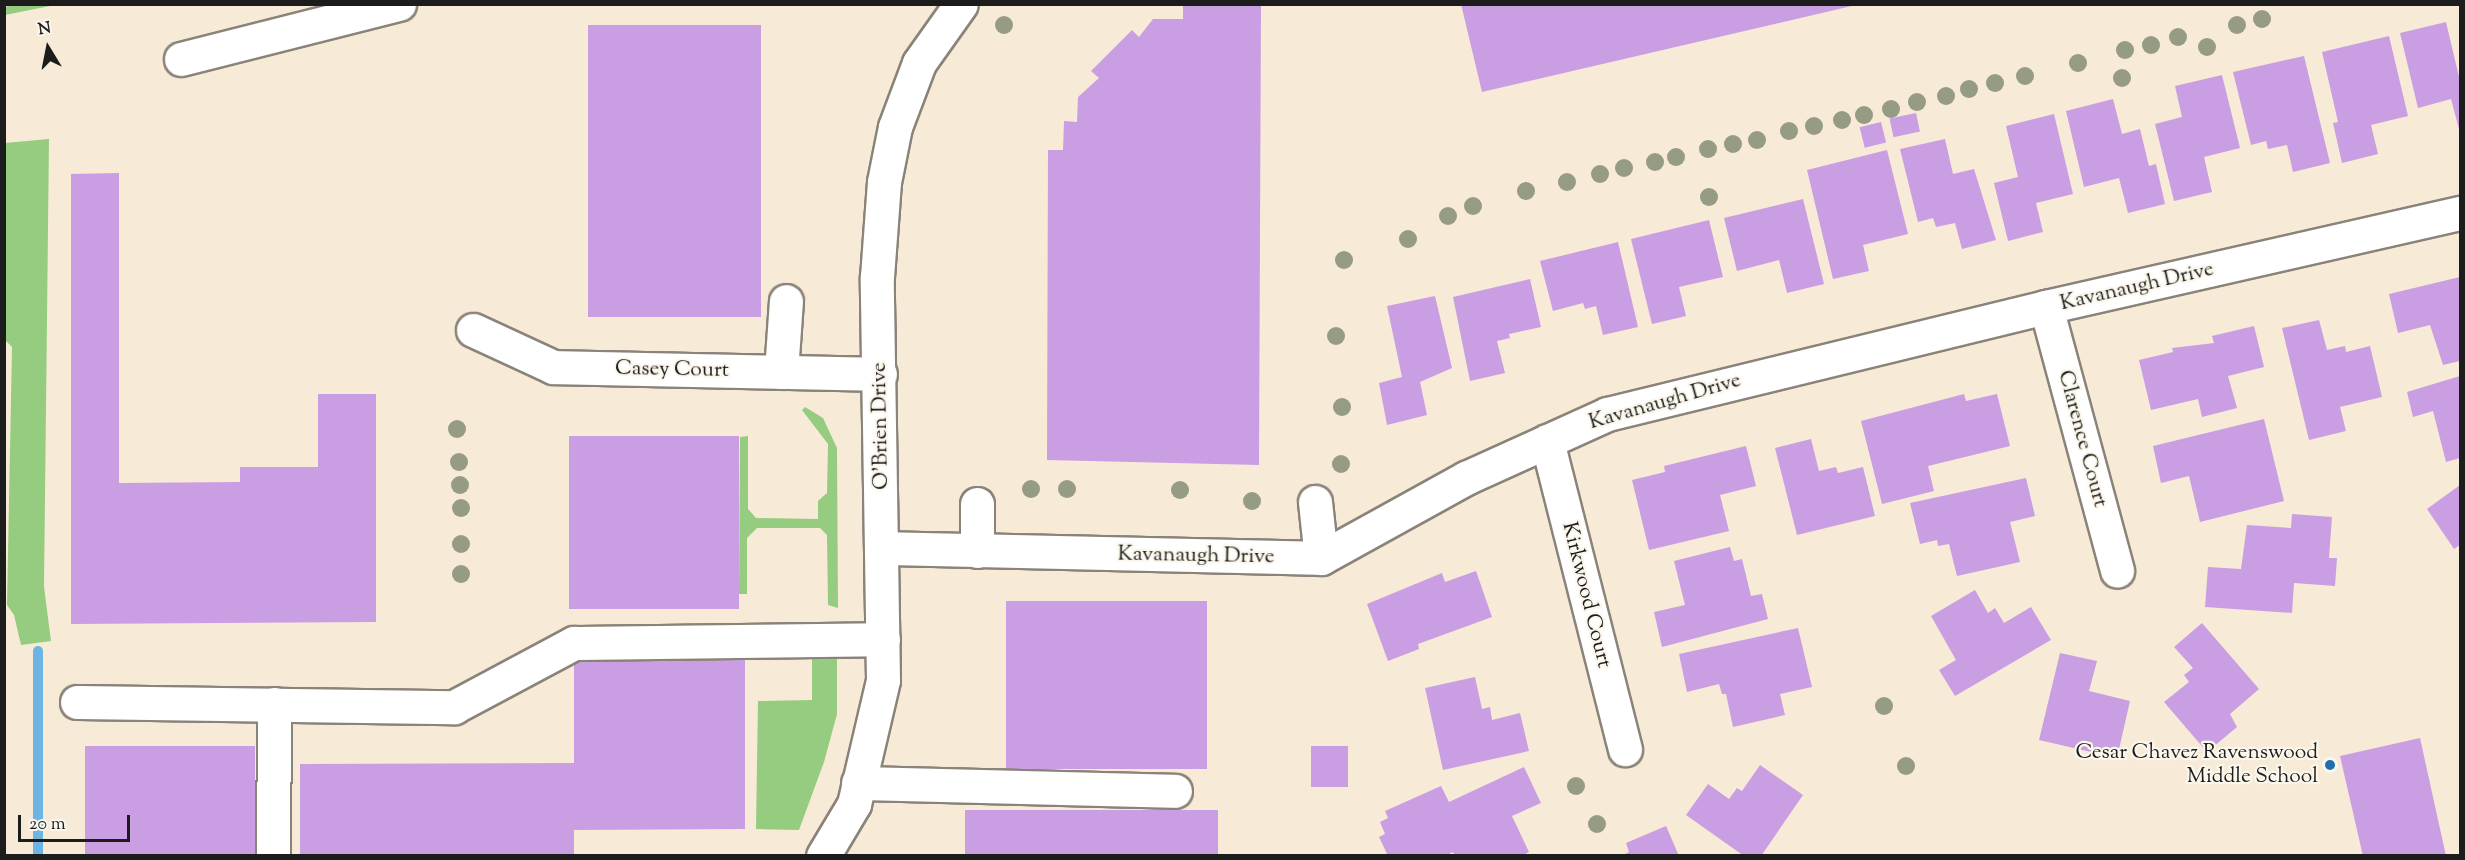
<!DOCTYPE html>
<style>
body{margin:0}
#map{position:relative;width:2465px;height:860px;overflow:hidden;background:#f7ead6;font-family:"Sorts Mill Goudy",serif}
div>[style]{position:absolute}
[style*='--x']{left:calc(var(--x)*1px);top:calc(var(--y)*1px);width:calc(var(--w)*1px);rotate:calc(var(--a)*1deg)}
.green>*{inset:0;background:#95cc7f}
.stream>*{height:10px;margin:-5px;padding:0 5px;transform-origin:5px;border-radius:5px;background:#6bb4e3}
.building>*{inset:0;background:#ca9ee2;transform-origin:0 0}
.roads{filter:drop-shadow(2px 0 #8a8379) drop-shadow(-2px 0 #8a8379) drop-shadow(0 2px #8a8379) drop-shadow(0 -2px #8a8379)}
.minor>*{height:33px;margin:-16.5px;padding:0 16.5px;transform-origin:16.5px;border-radius:16.5px;background:#fff}
.trees>*{width:18px;height:18px;margin:-9px;border-radius:50%;background:#969b83}
.dots>*{width:16px;height:16px;translate:-50% -50%;box-sizing:border-box;border:3px solid #fbf7ec;border-radius:50%}
span{translate:-50% -50%;white-space:nowrap;text-align:center;line-height:1.15;-webkit-text-stroke:4.5px #fbf7ec;paint-order:stroke}
.street-label{font-size:21px;color:#1c1c1c}
.poi-label{font-size:21px;color:#1c1c1c}
.right{translate:-100% -50%;text-align:right}
.frame{position:absolute;inset:0;border:6px solid #1c1c1c;pointer-events:none}
.north{position:absolute;left:18px;top:18px;width:60px;height:60px;-webkit-text-stroke:4px #fbf7ec;paint-order:stroke;rotate:350deg;font-size:16px;font-weight:700;line-height:24px;text-align:center;color:#1c1c1c}
.north::after{content:'';display:block;margin:auto;width:21px;height:27px;background:#1c1c1c;clip-path:polygon(50% 0,100% 100%,50% 72%,0 100%)}
.scale{position:absolute;left:18px;top:815px;width:112px;height:27px;box-sizing:border-box;border:3px solid #1c1c1c;border-top:0;padding-left:8px;font-size:18px;line-height:21px;white-space:nowrap;color:#1c1c1c;-webkit-text-stroke:4px #fbf7ec;paint-order:stroke}
</style>
<div id="map">
<div class="green">
<i style="clip-path:polygon(15px 4px,55px 4px,55px 5px,5px 15px,5px 7px)"></i>
<i style="clip-path:polygon(49px 139px,44px 587px,51px 641px,21px 645px,14px 615px,7px 605px,12px 347px,4px 339px,5px 143px)"></i>
<i style="clip-path:polygon(805px 407px,823px 418px,837px 448px,838px 608px,828px 605px,827px 535px,820px 528px,757px 528px,747px 538px,747px 594px,739px 594px,740px 437px,748px 436px,748px 509px,756px 518px,818px 519px,818px 501px,827px 493px,828px 444px,802px 410px)"></i>
<i style="clip-path:polygon(812px 659px,837px 659px,837px 714px,824px 762px,799px 830px,756px 829px,758px 701px,812px 700px)"></i>
</div>
<div class="stream">
<i style="--x:38;--y:651;--w:205;--a:90"></i>
</div>
<div class="building">
<i style="clip-path:polygon(1261px 4px,1259px 465px,1047px 460px,1048px 150px,1063px 150px,1064px 121px,1077px 122px,1078px 97px,1099px 78px,1091px 71px,1132px 30px,1139px 37px,1153px 19px,1183px 19px,1183px 5px)"></i>
<i style="clip-path:polygon(1461px 4px,1856px 4px,1856px 5px,1482px 92px)"></i>
<i style="clip-path:polygon(2446px 22px,2460px 81px,2460px 133px,2451px 99px,2418px 108px,2400px 33px)"></i>
<i style="left:761px;top:25px;width:292px;height:173px;rotate:90deg"></i>
<i style="clip-path:polygon(2389px 36px,2408px 116px,2371px 125px,2378px 154px,2342px 163px,2333px 123px,2338px 122px,2322px 52px)"></i>
<i style="clip-path:polygon(2304px 56px,2330px 163px,2293px 172px,2287px 145px,2268px 149px,2266px 141px,2251px 145px,2233px 72px)"></i>
<i style="clip-path:polygon(2222px 75px,2240px 148px,2204px 157px,2212px 192px,2174px 201px,2155px 124px,2182px 117px,2175px 86px)"></i>
<i style="clip-path:polygon(2113px 99px,2122px 134px,2140px 129px,2149px 166px,2156px 164px,2165px 204px,2128px 213px,2119px 178px,2084px 187px,2066px 111px)"></i>
<i style="left:1916px;top:113px;width:19px;height:27px;rotate:78deg"></i>
<i style="clip-path:polygon(2054px 114px,2073px 194px,2036px 203px,2043px 232px,2008px 241px,1994px 183px,2018px 177px,2006px 126px)"></i>
<i style="left:1881px;top:122px;width:21px;height:22px;rotate:76deg"></i>
<i style="clip-path:polygon(1945px 139px,1953px 174px,1974px 169px,1996px 240px,1962px 249px,1955px 223px,1936px 227px,1933px 218px,1918px 222px,1900px 149px)"></i>
<i style="clip-path:polygon(1887px 150px,1908px 234px,1863px 245px,1869px 271px,1833px 279px,1807px 170px)"></i>
<i style="clip-path:polygon(119px 173px,119px 483px,240px 482px,240px 467px,318px 467px,318px 394px,376px 394px,376px 622px,71px 624px,71px 174px)"></i>
<i style="clip-path:polygon(1803px 199px,1824px 284px,1787px 293px,1779px 260px,1737px 271px,1724px 218px)"></i>
<i style="clip-path:polygon(1709px 220px,1723px 277px,1679px 287px,1686px 316px,1652px 324px,1631px 239px)"></i>
<i style="clip-path:polygon(1618px 242px,1638px 327px,1603px 335px,1596px 306px,1585px 309px,1583px 303px,1553px 311px,1540px 261px)"></i>
<i style="clip-path:polygon(2460px 277px,2460px 361px,2443px 365px,2430px 325px,2398px 333px,2389px 294px)"></i>
<i style="clip-path:polygon(1530px 279px,1541px 327px,1509px 334px,1510px 338px,1497px 341px,1505px 373px,1470px 381px,1453px 297px)"></i>
<i style="clip-path:polygon(1435px 296px,1452px 368px,1420px 382px,1427px 415px,1387px 425px,1379px 383px,1402px 377px,1387px 306px)"></i>
<i style="clip-path:polygon(2319px 320px,2327px 350px,2345px 346px,2346px 352px,2370px 346px,2382px 397px,2340px 407px,2346px 431px,2309px 440px,2282px 328px)"></i>
<i style="clip-path:polygon(2254px 326px,2264px 367px,2228px 376px,2237px 408px,2202px 417px,2198px 399px,2151px 410px,2139px 360px,2173px 352px,2172px 348px,2214px 343px,2212px 336px)"></i>
<i style="clip-path:polygon(2460px 376px,2460px 458px,2446px 462px,2433px 411px,2413px 417px,2407px 392px)"></i>
<i style="clip-path:polygon(1964px 394px,1966px 401px,1997px 394px,2010px 446px,1928px 466px,1934px 491px,1882px 504px,1861px 421px)"></i>
<i style="clip-path:polygon(2264px 419px,2284px 501px,2200px 522px,2189px 476px,2161px 483px,2153px 446px)"></i>
<i style="left:569px;top:436px;width:170px;height:173px"></i>
<i style="clip-path:polygon(1811px 439px,1819px 471px,1836px 467px,1838px 473px,1863px 467px,1875px 516px,1797px 535px,1775px 448px)"></i>
<i style="clip-path:polygon(1746px 446px,1756px 486px,1720px 495px,1729px 531px,1649px 550px,1632px 480px,1665px 472px,1664px 466px)"></i>
<i style="clip-path:polygon(2026px 478px,2035px 516px,2010px 522px,2020px 562px,1957px 576px,1949px 544px,1938px 546px,1937px 540px,1920px 544px,1910px 503px)"></i>
<i style="clip-path:polygon(2460px 485px,2460px 545px,2454px 549px,2427px 509px)"></i>
<i style="clip-path:polygon(2292px 514px,2332px 517px,2329px 558px,2337px 558px,2335px 586px,2294px 583px,2292px 613px,2205px 607px,2208px 567px,2241px 569px,2247px 525px,2291px 528px)"></i>
<i style="clip-path:polygon(1730px 547px,1734px 561px,1742px 559px,1751px 596px,1762px 594px,1768px 619px,1662px 647px,1654px 612px,1685px 605px,1674px 561px)"></i>
<i style="clip-path:polygon(1476px 571px,1492px 617px,1418px 644px,1419px 649px,1388px 661px,1367px 604px,1442px 573px,1445px 582px)"></i>
<i style="clip-path:polygon(1975px 590px,1988px 613px,1995px 608px,2004px 623px,2031px 607px,2051px 640px,1955px 696px,1939px 670px,1956px 660px,1931px 616px)"></i>
<i style="left:1006px;top:601px;width:201px;height:168px"></i>
<i style="clip-path:polygon(2202px 623px,2259px 689px,2230px 714px,2237px 727px,2207px 752px,2164px 702px,2189px 682px,2184px 675px,2193px 668px,2174px 647px)"></i>
<i style="clip-path:polygon(1798px 628px,1812px 687px,1780px 694px,1785px 715px,1733px 727px,1726px 694px,1722px 694px,1719px 684px,1687px 692px,1679px 654px)"></i>
<i style="clip-path:polygon(2060px 653px,2097px 661px,2089px 691px,2130px 701px,2117px 758px,2039px 740px)"></i>
<i style="clip-path:polygon(745px 660px,745px 829px,574px 830px,574px 856px,300px 856px,300px 764px,574px 763px,574px 661px)"></i>
<i style="clip-path:polygon(1475px 677px,1482px 709px,1490px 707px,1492px 720px,1520px 713px,1529px 751px,1443px 770px,1425px 688px)"></i>
<i style="clip-path:polygon(2420px 738px,2446px 856px,2363px 856px,2340px 756px)"></i>
<i style="left:255px;top:746px;width:110px;height:170px;rotate:90deg"></i>
<i style="left:1311px;top:746px;width:37px;height:41px"></i>
<i style="clip-path:polygon(1760px 765px,1803px 795px,1761px 856px,1744px 856px,1686px 815px,1708px 784px,1729px 799px,1737px 788px,1742px 791px)"></i>
<i style="clip-path:polygon(1524px 767px,1541px 803px,1512px 816px,1529px 852px,1521px 856px,1455px 856px,1453px 852px,1445px 856px,1388px 856px,1379px 837px,1385px 834px,1380px 822px,1388px 818px,1385px 811px,1441px 786px,1449px 802px)"></i>
<i style="left:965px;top:810px;width:253px;height:46px"></i>
<i style="clip-path:polygon(1666px 826px,1679px 856px,1621px 856px,1629px 852px,1626px 843px)"></i>
</div>
<div class="roads">
<div class="minor">
<i style="--x:181;--y:59;--w:225;--a:-14.2"></i>
<i style="--x:2046;--y:307;--w:273;--a:74.9"></i>
<i style="--x:473;--y:330;--w:88;--a:24.8"></i>
<i style="--x:553;--y:367;--w:327;--a:1.2"></i>
<i style="--x:781;--y:372;--w:71;--a:-86"></i>
<i style="--x:1547;--y:441;--w:318;--a:75.8"></i>
<i style="--x:1315;--y:502;--w:56;--a:83.9"></i>
<i style="--x:883;--y:548;--w:438;--a:1.3"></i>
<i style="--x:1321;--y:558;--w:166;--a:-28.9"></i>
<i style="--x:1466;--y:478;--w:155;--a:-24.4"></i>
<i style="--x:1607;--y:414;--w:452;--a:-13.7"></i>
<i style="--x:2046;--y:307;--w:425;--a:-12.8"></i>
<i style="--x:977;--y:551;--w:47;--a:-90"></i>
<i style="--x:77;--y:702;--w:377;--a:0.8"></i>
<i style="--x:454;--y:707;--w:136;--a:-28.1"></i>
<i style="--x:574;--y:643;--w:309;--a:-0.7"></i>
<i style="--x:858;--y:783;--w:317;--a:1.4"></i>
<i style="--x:273;--y:856;--w:152;--a:-89.6"></i>
<i style="--x:823;--y:856;--w:61;--a:-59.2"></i>
<i style="--x:854;--y:804;--w:127;--a:-76.8"></i>
<i style="--x:883;--y:680;--w:403;--a:-90.9"></i>
<i style="--x:877;--y:277;--w:95;--a:-85.8"></i>
<i style="--x:884;--y:182;--w:56;--a:-78.7"></i>
<i style="--x:895;--y:127;--w:68;--a:-69.4"></i>
<i style="--x:919;--y:63;--w:72;--a:-54.6"></i>
</div>
</div>
<div class="trees">
<i style="left:2262px;top:19px"></i>
<i style="left:1004px;top:25px"></i>
<i style="left:2237px;top:25px"></i>
<i style="left:2178px;top:37px"></i>
<i style="left:2151px;top:45px"></i>
<i style="left:2207px;top:47px"></i>
<i style="left:2125px;top:50px"></i>
<i style="left:2078px;top:63px"></i>
<i style="left:2025px;top:76px"></i>
<i style="left:2122px;top:78px"></i>
<i style="left:1995px;top:83px"></i>
<i style="left:1969px;top:89px"></i>
<i style="left:1946px;top:96px"></i>
<i style="left:1917px;top:102px"></i>
<i style="left:1891px;top:109px"></i>
<i style="left:1864px;top:115px"></i>
<i style="left:1842px;top:120px"></i>
<i style="left:1814px;top:126px"></i>
<i style="left:1789px;top:131px"></i>
<i style="left:1757px;top:140px"></i>
<i style="left:1733px;top:144px"></i>
<i style="left:1708px;top:149px"></i>
<i style="left:1676px;top:157px"></i>
<i style="left:1655px;top:162px"></i>
<i style="left:1624px;top:168px"></i>
<i style="left:1600px;top:174px"></i>
<i style="left:1567px;top:182px"></i>
<i style="left:1526px;top:191px"></i>
<i style="left:1709px;top:197px"></i>
<i style="left:1473px;top:206px"></i>
<i style="left:1448px;top:216px"></i>
<i style="left:1408px;top:239px"></i>
<i style="left:1344px;top:260px"></i>
<i style="left:1336px;top:336px"></i>
<i style="left:1342px;top:407px"></i>
<i style="left:457px;top:429px"></i>
<i style="left:459px;top:462px"></i>
<i style="left:1341px;top:464px"></i>
<i style="left:460px;top:485px"></i>
<i style="left:1031px;top:489px"></i>
<i style="left:1067px;top:489px"></i>
<i style="left:1180px;top:490px"></i>
<i style="left:1252px;top:501px"></i>
<i style="left:461px;top:508px"></i>
<i style="left:461px;top:544px"></i>
<i style="left:461px;top:574px"></i>
<i style="left:1884px;top:706px"></i>
<i style="left:1906px;top:766px"></i>
<i style="left:1576px;top:786px"></i>
<i style="left:1597px;top:824px"></i>
</div>
<div class="dots">
<i style="left:2330px;top:765px;background:#1f6fb2"></i>
</div>
<div class="street-label">
<span style="left:2137px;top:287px;rotate:-13deg">Kavanaugh Drive</span>
<span style="left:672px;top:370px;rotate:1deg">Casey Court</span>
<span style="left:1665px;top:402px;rotate:-16deg">Kavanaugh Drive</span>
<span style="left:881px;top:426px;rotate:-91deg">O'Brien Drive</span>
<span style="left:2082px;top:439px;rotate:75deg">Clarence Court</span>
<span style="left:1196px;top:556px;rotate:1deg">Kavanaugh Drive</span>
<span style="left:1586px;top:595px;rotate:76deg">Kirkwood Court</span>
</div>
<div class="poi-label">
<span class="right" style="left:2318px;top:765px">Cesar Chavez Ravenswood<br>Middle School</span>
</div>
<div class="frame"></div>
<div class="north">N</div>
<div class="scale">20 m</div>
</div>
